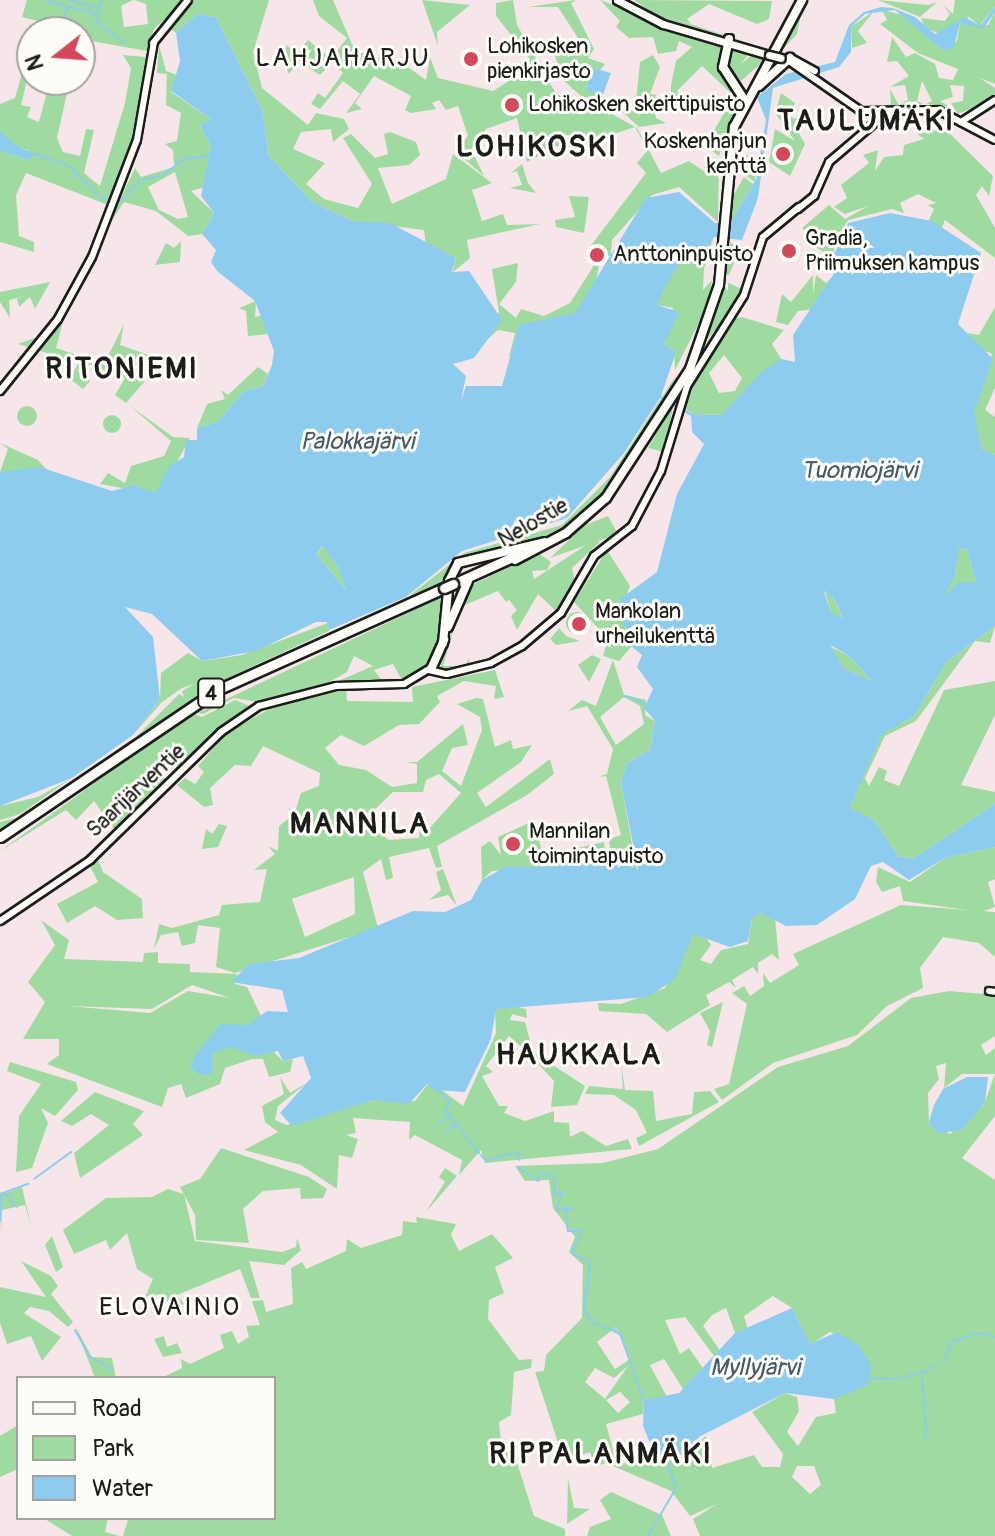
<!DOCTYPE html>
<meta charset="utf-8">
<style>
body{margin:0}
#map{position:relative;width:995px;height:1536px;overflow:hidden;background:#f7e6e9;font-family:Pangolin,sans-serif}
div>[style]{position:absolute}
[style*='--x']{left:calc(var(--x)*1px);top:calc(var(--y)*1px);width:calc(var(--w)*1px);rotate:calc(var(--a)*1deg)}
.green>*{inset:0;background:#9fdba1}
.round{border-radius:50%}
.water>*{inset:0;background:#8eccef}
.stream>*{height:2px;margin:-1px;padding:0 1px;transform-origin:1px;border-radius:1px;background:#8eccef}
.roads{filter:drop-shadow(2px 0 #1c1c1c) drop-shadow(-2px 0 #1c1c1c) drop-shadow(0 2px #1c1c1c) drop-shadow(0 -2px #1c1c1c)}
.secondary>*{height:6px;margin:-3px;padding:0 3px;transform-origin:3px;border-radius:3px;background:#fdfcf7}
.primary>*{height:7px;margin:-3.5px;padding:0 3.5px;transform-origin:3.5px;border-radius:3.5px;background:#fdfcf7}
.trunk>*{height:8px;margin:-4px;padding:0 4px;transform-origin:4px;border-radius:4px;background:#fdfcf7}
.motorway>*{height:9px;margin:-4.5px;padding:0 4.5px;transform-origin:4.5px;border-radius:4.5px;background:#fdfcf7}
.bridges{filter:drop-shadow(2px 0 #1c1c1c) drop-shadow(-2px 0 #1c1c1c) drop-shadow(0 2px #1c1c1c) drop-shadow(0 -2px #1c1c1c)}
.primary-bridge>*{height:7px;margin:-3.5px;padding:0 3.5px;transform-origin:3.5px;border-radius:3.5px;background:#fdfcf7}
.motorway-bridge>*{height:9px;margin:-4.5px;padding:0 4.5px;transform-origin:4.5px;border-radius:4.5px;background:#fdfcf7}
.dots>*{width:22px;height:22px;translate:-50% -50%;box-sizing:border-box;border:4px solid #fdfcf7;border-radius:50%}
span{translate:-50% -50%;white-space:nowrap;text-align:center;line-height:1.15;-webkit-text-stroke:6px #fdfcf7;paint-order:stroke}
.shield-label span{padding:2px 6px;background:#fdfcf7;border:2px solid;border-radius:6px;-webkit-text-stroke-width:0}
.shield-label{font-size:20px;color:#1c1c1c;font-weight:700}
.poi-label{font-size:22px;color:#1c1c1c}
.left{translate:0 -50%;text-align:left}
.right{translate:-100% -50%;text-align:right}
.street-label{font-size:22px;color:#1c1c1c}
.water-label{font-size:24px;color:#445a66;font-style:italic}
.quarter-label{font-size:26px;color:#1c1c1c;letter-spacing:2px}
.district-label{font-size:30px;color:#1c1c1c;font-weight:700;letter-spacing:2px}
.legend{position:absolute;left:16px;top:1376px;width:260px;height:144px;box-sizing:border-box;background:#fdfcf7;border:2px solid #a3a29f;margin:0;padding:10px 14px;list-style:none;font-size:24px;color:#1c1c1c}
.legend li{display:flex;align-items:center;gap:16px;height:40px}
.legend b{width:40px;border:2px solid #a3a29f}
.north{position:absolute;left:16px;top:16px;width:80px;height:80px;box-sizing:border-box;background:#fdfcf7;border:2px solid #a3a29f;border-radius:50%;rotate:253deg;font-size:22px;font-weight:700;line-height:32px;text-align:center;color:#1c1c1c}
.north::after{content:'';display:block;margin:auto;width:28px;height:36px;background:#d1495b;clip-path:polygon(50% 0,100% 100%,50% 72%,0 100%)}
</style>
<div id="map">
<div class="green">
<i style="clip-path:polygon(27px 0,133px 0,121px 6px,124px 27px,148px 24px,146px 4px,134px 0,186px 0,154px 29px,147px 51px,80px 39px,80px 32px,44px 32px,46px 23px,22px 17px)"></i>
<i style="clip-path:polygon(193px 0,269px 0,253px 52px,262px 88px,308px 125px,316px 113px,344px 119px,349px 129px,333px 142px,331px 129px,301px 132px,293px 149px,325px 163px,306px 184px,324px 199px,358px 208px,372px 184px,343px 138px,351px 134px,375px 158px,388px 154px,384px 134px,390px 132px,416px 142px,420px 155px,409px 165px,378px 168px,392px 204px,446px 179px,453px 154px,492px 183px,472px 190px,482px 221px,503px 214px,507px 225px,540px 224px,467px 240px,470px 258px,453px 272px,456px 258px,426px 246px,424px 230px,352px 221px,312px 202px,269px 156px,262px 110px,216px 17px,197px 14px,176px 33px,167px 26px)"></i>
<i style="clip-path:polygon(313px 0,333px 0,355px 51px,405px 65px,426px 80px,430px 57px,438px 78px,493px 91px,528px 69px,530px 59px,496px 16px,496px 3px,513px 0,517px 25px,555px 92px,583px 112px,588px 102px,563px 80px,553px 50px,578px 48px,580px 41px,558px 7px,528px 7px,576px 0,571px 3px,594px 49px,588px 58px,605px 64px,586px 87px,600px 88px,595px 95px,605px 110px,637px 128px,661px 173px,689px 161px,708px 174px,713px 158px,719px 161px,718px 222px,679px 187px,652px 195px,612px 240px,611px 255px,601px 257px,591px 303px,509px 357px,515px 333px,498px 330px,460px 364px,499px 312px,492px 269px,518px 263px,516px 282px,499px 304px,516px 318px,521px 309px,544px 316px,570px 303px,593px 267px,586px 252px,646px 173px,637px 163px,648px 150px,635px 127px,576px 146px,573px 138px,527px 162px,517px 118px,486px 129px,471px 149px,484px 176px,455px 151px,468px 136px,458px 106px,446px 110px,439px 100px,432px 103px,436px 109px,411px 113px,405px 110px,411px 96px,374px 76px,355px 103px,362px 109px,346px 113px,360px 94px,343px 81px,320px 109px,311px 104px,318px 93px,325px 98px,343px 73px,332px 62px,320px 75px,299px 61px,289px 74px,282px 59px,287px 45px,296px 55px,308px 40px,331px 59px,347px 38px,319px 16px)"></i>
<i style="clip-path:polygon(422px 0,470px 5px,437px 32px,438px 46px)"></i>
<i style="clip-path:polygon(600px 0,724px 46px,726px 76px,715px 69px,740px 96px,719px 156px,705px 146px,734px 96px,702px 66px,677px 91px,694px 112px,686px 114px,671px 97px,671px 85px,676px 61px,692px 47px,679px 41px,676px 51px,658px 54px,653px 37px,629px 38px,616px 27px,620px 21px)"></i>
<i style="clip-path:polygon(628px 0,646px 8px,634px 0,772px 1px,769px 19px,757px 24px,709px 4px,687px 19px,691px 24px,659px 14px,752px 44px,667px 20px)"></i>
<i style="clip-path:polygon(804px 0,797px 34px,781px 51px,797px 22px)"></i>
<i style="clip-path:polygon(878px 0,928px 5px,937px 2px,920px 17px)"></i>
<i style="clip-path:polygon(955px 0,995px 0,995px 7px,979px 26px,969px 17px,938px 33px,925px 28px,921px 18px,945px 21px,950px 14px,943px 5px,953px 14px)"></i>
<i style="clip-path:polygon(882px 10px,903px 15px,944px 51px,957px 41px,960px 23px,988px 25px,995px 12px,995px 84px,918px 53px,880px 24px,887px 20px)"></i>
<i style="clip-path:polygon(874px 11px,858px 31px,867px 43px,852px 48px,851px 27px)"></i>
<i style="clip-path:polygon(892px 37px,906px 57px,915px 53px,935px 64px,939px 78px,953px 80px,958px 69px,977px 76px,995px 88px,995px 99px,958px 114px,951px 103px,963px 101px,964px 86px,950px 85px,953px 97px,940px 101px,950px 107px,926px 104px,932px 101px,922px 81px,917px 101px,923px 104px,891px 107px,890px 89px,899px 105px,914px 101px,900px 103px,908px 100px,905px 85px,890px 87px,909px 76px,897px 61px,887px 62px)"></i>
<i style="clip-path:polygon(evenodd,159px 45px,166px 71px,177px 75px,171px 92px,211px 119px,200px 125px,211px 147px,205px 187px,191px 191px,214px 213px,202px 234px,188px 236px,156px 211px,124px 202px,106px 229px,135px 168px,141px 177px,174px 167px,173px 150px,165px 144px,177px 141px,181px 113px,166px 105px,167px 74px,157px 73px,159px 45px,175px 172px,188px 217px,178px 219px,159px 210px,148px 187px,175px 172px)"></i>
<i style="clip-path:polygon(733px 47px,751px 51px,740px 65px,754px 53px,769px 56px,741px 81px,727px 65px)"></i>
<i style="clip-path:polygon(123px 55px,146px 57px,145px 90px,139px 130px,108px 205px,26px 173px,16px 195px,19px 236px,34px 242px,34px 252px,0 242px,0 151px,28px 160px,28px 150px,0 142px,0 104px,15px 98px,24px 66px,30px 68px,21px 105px,31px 107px,27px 117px,39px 122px,50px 80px,70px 80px,57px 138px,63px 152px,80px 156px,86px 129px,94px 130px,84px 173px,100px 186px,125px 103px,131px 68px)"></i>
<i style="clip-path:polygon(653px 55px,660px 67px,650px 94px,656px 95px,656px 118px,666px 123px,639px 127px,618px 108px,635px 111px,640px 62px)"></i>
<i style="clip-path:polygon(781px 93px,795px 103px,790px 117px,800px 120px,794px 125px,805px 144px,790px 176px,769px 162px,775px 129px,795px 141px,775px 113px)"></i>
<i style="clip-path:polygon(945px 129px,993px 176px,989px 196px,982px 186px,976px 195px,995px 228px,995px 258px,945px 220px,938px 237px,918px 219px,928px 222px,934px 209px,928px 205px,936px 203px,918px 194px,900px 203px,904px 213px,892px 209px,848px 220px,837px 239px,834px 232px,834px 269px,825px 272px,827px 254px,808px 243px,803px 237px,814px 237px,802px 228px,829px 205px,845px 219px,868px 206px,845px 214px,834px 207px,847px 198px,841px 185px,869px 163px,863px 155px,878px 150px,875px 171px,884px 157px,903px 155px,904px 145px,924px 139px,917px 134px)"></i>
<i style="clip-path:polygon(747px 155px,756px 158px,755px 182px,733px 167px)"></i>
<i style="clip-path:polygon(522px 164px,528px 183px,536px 193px,510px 188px,522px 185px,517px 171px,511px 173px)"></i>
<i style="clip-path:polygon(744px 177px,753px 184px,730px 223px,727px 191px,734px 194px)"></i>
<i style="clip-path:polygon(569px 196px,589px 197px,584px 233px,556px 227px,555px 220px,575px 217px)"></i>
<i style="clip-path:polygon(713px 239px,704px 269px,703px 290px,712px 280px,707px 307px,675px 370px,674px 351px,664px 344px,673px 308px,657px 305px,676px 246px)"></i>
<i style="clip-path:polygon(181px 241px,180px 262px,155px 265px,166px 243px,174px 248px)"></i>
<i style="clip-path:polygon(730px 242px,740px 249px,729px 275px,723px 274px)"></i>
<i style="clip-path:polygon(813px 275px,813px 294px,816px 275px,826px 283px,831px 278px,814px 309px,798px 311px,788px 325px,776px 322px,782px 294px,791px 302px)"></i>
<i style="clip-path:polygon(745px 281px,731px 311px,705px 342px,723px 284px,728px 291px,728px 283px,740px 288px)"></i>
<i style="clip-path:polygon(50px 282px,35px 309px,30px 297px,19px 307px,17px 299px,26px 296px,9px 300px,10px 318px,0 302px,0 292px)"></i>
<i style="clip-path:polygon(70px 295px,56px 348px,82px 357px,78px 371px,90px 381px,83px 389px,69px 378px,79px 363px,18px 344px,37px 337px)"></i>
<i style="clip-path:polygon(256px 301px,255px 317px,264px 315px,272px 344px,269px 334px,248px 336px,246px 311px,239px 308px)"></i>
<i style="clip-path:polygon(995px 307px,995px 388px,985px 410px,995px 417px,995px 455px,982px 449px,973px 412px,992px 354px,976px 347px,968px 333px,979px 335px)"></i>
<i style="clip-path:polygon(evenodd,742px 317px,784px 330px,772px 344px,783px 362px,761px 396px,723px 415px,693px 414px,684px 408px,700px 370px,733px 319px,742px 317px,724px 355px,742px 378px,735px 391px,719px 393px,709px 373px,724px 355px)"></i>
<i style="clip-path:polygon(124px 324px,120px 345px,160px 359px,144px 358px,137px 377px,145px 381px,126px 403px,115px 395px,125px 378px,82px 362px,104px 364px)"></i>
<i style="clip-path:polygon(258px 367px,268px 374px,263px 386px,243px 392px,218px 422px,197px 428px,207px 404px,225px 399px,221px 390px,228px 395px)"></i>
<i style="clip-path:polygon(677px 374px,662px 406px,607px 488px,563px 527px,536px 541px,466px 557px,447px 584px,237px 678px,0 834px,0 822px,20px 817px,136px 737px,179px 694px,184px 697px,182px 691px,194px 684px,182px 688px,162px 702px,133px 735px,160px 699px,161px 673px,188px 653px,202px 661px,242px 655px,328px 623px,329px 631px,221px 681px,408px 597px,464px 553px,562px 525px,610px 477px)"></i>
<i style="clip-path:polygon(129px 405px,173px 437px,190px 438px,159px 495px,100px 484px,108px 473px,125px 483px,131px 466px,164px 456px,171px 441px)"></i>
<i style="clip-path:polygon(673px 406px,665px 452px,648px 448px)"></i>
<i class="round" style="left:17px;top:406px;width:20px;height:20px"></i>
<i class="round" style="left:103px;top:415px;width:18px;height:18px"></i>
<i style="clip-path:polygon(0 443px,38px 460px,47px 470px,0 472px,8px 449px)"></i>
<i style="clip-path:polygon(608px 516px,618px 534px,550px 558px,585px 525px)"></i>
<i style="clip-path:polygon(594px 540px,600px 542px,572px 568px,576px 587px,558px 613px,538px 594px,517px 630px,511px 616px,517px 610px,509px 600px,514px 592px)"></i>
<i style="clip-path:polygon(324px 546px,338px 567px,348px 592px,316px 554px)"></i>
<i style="clip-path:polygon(959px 548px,967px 549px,976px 583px,941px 600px)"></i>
<i style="clip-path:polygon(607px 550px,630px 586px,621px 610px,637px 640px,619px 661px,603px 656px,608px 639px,574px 602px)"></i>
<i style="clip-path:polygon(538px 553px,551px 562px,547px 570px,532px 571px,534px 579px,506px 602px,498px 591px,460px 607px,443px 666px,466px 666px,469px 657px,469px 665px,439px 671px,466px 588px)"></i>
<i style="clip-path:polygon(825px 591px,833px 597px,843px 619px,831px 613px)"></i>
<i style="clip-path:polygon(446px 595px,440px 646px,427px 668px,403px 682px,393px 664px,374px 670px,384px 683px,336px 682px,373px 666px,354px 656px,347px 672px,322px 686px,257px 702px,234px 698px,203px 714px,197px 713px)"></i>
<i class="round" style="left:566px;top:612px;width:22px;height:22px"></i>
<i style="clip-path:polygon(995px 626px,990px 643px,975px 641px,916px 721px,885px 736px,865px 778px,869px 786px,879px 767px,887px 771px,884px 780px,899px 786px,944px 690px,995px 681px,995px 715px,961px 785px,995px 792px,995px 804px,913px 859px,898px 856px,873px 819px,848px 808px,855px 786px,882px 733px,914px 716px,947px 661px)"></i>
<i style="clip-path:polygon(559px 628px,566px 636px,580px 641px,556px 645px,550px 639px)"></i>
<i style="clip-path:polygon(829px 646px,849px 656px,872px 681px,843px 668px)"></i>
<i style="clip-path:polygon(592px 655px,601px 659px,589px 682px,578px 665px)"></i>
<i style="clip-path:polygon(evenodd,613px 660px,624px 695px,646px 700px,645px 715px,655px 721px,650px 750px,627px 763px,621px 783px,637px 871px,610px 848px,609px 839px,621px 835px,606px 776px,598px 777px,607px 774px,613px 749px,587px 706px,568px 711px,582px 700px,596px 706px,613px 660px,624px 697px,640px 706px,644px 724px,616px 745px,600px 717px,624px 697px)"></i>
<i style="clip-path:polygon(evenodd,495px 670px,504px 697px,494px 699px,496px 686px,464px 681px,437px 696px,440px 702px,419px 724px,399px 725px,364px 746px,341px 735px,325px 748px,339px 765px,366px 770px,392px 787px,417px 783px,417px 764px,405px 762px,417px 762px,463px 724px,468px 745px,452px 748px,442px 771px,461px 786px,482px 730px,480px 717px,457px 704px,476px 698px,483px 699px,495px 747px,511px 740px,513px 749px,532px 745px,521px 762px,477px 793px,486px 807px,550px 759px,554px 774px,527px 795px,437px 846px,442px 867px,436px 868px,429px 848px,389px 857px,393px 878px,386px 880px,381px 859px,363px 872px,378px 928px,235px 973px,216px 967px,220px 928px,198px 925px,195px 943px,182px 946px,178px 932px,161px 935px,154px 949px,159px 924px,172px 928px,219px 915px,222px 905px,260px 902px,267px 869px,254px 870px,275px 854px,268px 846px,278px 851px,279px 826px,293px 815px,288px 808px,295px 812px,301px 793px,319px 786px,320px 773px,263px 746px,251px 766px,235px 765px,210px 788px,213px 805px,204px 807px,177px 785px,185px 778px,195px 784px,204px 772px,198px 766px,228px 732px,287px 699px,346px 688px,347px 701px,413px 702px,412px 687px,495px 670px,439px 774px,461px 793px,427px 831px,420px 824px,419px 838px,388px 840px,366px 818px,393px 792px,423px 792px,426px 780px,439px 774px,495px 670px,354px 877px,355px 914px,305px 937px,292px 899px,354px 877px)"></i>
<i style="clip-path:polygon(235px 700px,252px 707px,216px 733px,183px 773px,169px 759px,158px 770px,171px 785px,117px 833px,94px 801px,76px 820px,66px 810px,0 851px,192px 713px,202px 717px)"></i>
<i style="clip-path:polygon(72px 778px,20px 814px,0 820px,0 806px,38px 797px)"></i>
<i style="clip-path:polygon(533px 821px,543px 854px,553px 855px,548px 866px,557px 866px,555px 854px,573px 849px,604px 842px,605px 851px,591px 849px,557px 867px,492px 871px,482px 880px,481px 847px,490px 841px,501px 855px,498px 837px)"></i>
<i style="clip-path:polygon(219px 824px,227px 826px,218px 847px,202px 849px,206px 829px,212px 834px)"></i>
<i style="clip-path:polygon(995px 847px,995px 879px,988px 882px,995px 907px,981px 912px,903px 901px,900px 886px,882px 892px,876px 882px,878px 867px,910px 882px,945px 858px)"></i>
<i style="clip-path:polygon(98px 859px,103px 872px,142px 899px,143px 918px,117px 920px,95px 906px,67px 923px,57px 904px,98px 882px,90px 866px)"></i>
<i style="clip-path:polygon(443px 869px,457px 906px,448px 895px,429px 900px,441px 890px,436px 872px)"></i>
<i style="clip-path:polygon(901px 905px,995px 912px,995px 957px,979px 943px,943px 937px,920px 968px,923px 988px,887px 1006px,857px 1035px,773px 1063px,722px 1100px,714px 1089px,729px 1084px,747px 1004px,732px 993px,744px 986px,750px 996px,764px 986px,763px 973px,770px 983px,799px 965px,793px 954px)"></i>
<i style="clip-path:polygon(761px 913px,775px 918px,779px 960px,772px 954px,758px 963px,758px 974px,753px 967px,732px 980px,736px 988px,729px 982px,706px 995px,710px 1005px,667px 1032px,646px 1014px,599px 1011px,598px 1003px,621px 1004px,665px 988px,692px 934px,703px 933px,711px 945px,700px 960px,711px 964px,721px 950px,748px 944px,752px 918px)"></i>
<i style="clip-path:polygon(evenodd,41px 920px,69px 940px,64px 959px,143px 962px,144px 953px,158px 952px,158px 963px,190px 964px,190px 972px,237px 974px,235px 984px,247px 987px,261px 1016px,274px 1015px,247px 1025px,283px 1061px,293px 1059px,290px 1072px,269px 1077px,263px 1059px,252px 1059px,225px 1068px,220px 1084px,186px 1098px,181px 1084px,168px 1088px,162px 1107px,47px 1064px,59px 1055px,59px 1039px,23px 1039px,45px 1002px,28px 982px,55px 945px,41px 920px,192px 985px,230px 998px,188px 991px,150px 1013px,68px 1006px,152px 1009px,192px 985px)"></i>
<i style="clip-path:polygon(evenodd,949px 991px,995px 995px,995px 1036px,981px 1045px,986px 1055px,995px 1048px,995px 1116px,962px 1158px,995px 1180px,995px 1536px,700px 1536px,693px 1519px,717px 1504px,690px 1516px,671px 1491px,606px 1463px,595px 1466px,590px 1452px,564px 1461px,535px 1372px,544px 1371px,546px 1355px,582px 1318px,583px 1265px,569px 1252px,575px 1237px,553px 1208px,549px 1180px,525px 1181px,515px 1166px,603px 1163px,658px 1149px,778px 1067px,848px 1046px,911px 998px,949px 991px,946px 1063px,944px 1088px,962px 1074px,995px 1074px,984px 1104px,950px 1134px,929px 1122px,928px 1093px,939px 1079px,936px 1066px,946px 1063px,949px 991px,773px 1296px,792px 1308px,810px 1345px,830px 1332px,859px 1346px,864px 1378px,834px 1399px,836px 1413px,816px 1417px,798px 1446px,787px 1432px,799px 1411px,797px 1397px,785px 1393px,752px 1412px,783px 1454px,780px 1467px,762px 1467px,754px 1455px,712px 1468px,706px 1436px,675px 1462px,653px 1452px,634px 1466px,616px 1461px,606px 1424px,643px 1414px,644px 1400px,667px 1397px,650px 1365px,664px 1359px,683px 1389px,705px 1371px,689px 1348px,680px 1354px,665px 1320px,685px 1317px,717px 1360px,721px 1352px,703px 1326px,712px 1315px,726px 1308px,735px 1333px,749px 1333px,744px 1316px,773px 1296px,949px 991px,616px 1327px,630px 1359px,615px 1369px,597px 1342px,616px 1327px,949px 991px,628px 1366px,605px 1399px,585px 1382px,595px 1368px,614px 1378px,628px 1366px,949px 991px,620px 1392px,630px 1402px,618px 1413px,606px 1400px,620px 1392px,949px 991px,797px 1466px,814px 1466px,821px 1485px,810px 1494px,792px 1477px,797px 1466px)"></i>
<i style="clip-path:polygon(723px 1002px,712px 1047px,707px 1045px,710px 1031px,700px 1013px)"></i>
<i style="clip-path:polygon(510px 1005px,526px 1009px,527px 1018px,512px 1014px,510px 1020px,525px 1022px,533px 1052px,585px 1086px,577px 1105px,551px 1107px,554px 1081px,530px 1055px,520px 1060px,527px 1052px,509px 1036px,486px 1066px,493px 1072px,482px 1076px,499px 1106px,508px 1106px,504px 1113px,525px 1121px,554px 1111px,554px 1122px,569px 1123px,570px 1137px,582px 1131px,606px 1146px,628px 1139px,632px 1149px,485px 1163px,481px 1150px,459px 1175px,462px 1160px,415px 1135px,409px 1140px,410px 1122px,353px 1118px,356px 1133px,346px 1135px,358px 1139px,352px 1158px,339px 1155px,337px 1189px,301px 1165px,244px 1150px,278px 1132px,265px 1122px,262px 1106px,284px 1094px,280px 1077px,290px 1093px,308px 1082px,278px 1106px,275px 1120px,287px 1125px,373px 1100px,415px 1101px,430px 1081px,463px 1106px,496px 1033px,495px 1009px)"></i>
<i style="clip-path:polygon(10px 1062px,76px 1082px,78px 1090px,55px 1116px,41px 1108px,48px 1123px,32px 1168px,16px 1172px,19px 1116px,41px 1084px,7px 1071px)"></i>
<i style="clip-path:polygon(621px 1064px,625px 1090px,653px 1091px,656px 1121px,692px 1114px,694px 1092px,710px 1091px,719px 1102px,639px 1146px,636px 1138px,647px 1133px,636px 1110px,614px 1095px,585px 1094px,589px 1086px,623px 1089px)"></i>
<i style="clip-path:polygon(95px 1092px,144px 1111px,133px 1124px,143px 1135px,80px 1178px,74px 1153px,109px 1125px,91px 1114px,72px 1126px,61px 1121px)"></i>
<i style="clip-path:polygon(221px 1148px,309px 1177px,327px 1189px,323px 1198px,301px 1199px,300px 1188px,263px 1191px,243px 1209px,249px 1243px,196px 1240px,195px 1215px,180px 1187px,200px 1179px)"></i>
<i style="clip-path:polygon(445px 1168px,457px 1176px,425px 1213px,445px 1182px,439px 1177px)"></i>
<i style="clip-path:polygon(22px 1187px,32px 1230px,25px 1205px,2px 1210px,1px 1235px,0 1195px)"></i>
<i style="clip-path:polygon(168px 1189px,184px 1194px,195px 1241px,282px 1252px,296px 1247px,297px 1238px,301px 1250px,284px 1265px,249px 1261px,260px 1298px,251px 1298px,240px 1269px,177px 1295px,184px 1304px,172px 1306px,159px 1294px,144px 1299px,153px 1279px,137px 1269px,127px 1233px,110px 1250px,106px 1240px,74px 1254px,63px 1230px,106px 1198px,152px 1197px)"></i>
<i style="clip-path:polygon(416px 1217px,456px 1224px,451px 1235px,459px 1251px,492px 1234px,513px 1258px,495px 1267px,504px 1293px,489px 1300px,488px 1319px,519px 1360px,532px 1359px,531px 1368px,514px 1372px,511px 1415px,499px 1422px,502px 1452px,514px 1453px,534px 1516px,565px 1529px,565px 1536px,123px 1536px,128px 1520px,108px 1518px,105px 1532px,120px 1536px,72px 1536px,45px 1519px,196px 1518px,204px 1519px,274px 1518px,274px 1378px,161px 1378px,182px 1368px,181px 1359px,190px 1364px,224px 1348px,220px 1335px,232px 1331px,238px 1344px,249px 1337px,246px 1326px,260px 1325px,252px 1301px,263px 1300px,266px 1312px,293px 1304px,291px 1268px,302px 1262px,306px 1269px,346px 1251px,347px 1239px,361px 1248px,402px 1235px,403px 1221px,417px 1223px)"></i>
<i style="clip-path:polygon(52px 1236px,63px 1267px,56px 1272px,45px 1245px)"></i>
<i style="clip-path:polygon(21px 1261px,51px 1276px,58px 1286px,51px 1294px,73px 1322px,68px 1327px,49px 1311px,30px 1307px,24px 1313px,61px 1337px,42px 1361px,31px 1336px,7px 1344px,0 1323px,0 1287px,46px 1297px)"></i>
<i style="clip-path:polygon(75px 1326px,92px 1357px,112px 1358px,116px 1378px,95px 1378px)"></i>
<i style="clip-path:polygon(164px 1336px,167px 1347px,177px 1343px,182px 1353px,163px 1357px,154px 1339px)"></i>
<i style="clip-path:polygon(18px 1425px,18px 1469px,0 1477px,0 1436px)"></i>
<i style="clip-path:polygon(568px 1478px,574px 1508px,590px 1509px,567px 1524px)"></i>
<i style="clip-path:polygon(611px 1492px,662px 1515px,671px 1536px,587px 1536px,590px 1527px,611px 1519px,600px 1500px)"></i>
</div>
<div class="water">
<i style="clip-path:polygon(evenodd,881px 7px,893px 8px,915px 17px,935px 34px,965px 17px,980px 26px,995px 7px,995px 12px,983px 29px,960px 23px,954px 47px,944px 51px,895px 10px,865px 14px,851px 27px,851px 52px,839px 67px,773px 88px,758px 198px,742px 240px,714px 237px,696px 264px,683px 256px,662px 293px,657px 305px,679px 312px,664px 344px,676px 352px,661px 396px,693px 414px,722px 415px,762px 371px,782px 359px,795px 362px,793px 335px,835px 272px,832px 259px,848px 223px,890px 213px,932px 221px,981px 253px,958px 324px,993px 359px,974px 412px,982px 449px,995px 455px,995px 626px,947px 661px,914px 716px,882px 734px,849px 808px,873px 819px,898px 856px,913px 859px,995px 804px,995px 847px,945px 858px,909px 880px,883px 862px,871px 866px,855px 899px,817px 925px,786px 926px,761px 913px,752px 918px,748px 941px,730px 947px,693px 934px,675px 979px,648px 997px,496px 1009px,491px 1039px,465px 1092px,435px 1090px,429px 1082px,409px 1104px,373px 1100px,292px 1126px,280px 1113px,311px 1078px,303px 1056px,283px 1061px,278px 1051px,256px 1056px,229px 1047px,213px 1053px,212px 1074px,199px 1075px,191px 1067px,194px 1057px,220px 1024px,248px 1025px,267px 1011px,288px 1012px,282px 990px,231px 982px,249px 964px,299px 958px,413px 911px,445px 912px,471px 900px,482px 880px,505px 867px,557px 867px,597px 846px,638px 870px,621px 783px,627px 763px,650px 750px,655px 721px,644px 708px,653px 689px,637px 667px,642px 655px,631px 646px,637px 639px,623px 625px,620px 599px,657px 572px,677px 494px,704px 444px,692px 432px,691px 416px,660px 398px,624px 453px,567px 518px,462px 551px,406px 597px,329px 630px,327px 622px,316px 622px,256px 651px,202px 661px,152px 614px,125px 607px,153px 637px,160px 699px,133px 735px,72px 778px,0 806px,0 472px,40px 467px,112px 491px,134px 485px,156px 493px,169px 466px,184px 457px,186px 440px,197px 440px,197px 428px,218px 422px,243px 392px,263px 386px,272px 365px,274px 351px,255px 301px,217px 271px,211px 262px,216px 250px,202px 234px,214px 213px,201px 196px,211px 147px,200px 125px,211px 119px,171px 91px,180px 61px,176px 33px,197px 14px,216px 17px,262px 110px,269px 156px,312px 202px,352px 221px,390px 223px,456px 258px,452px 272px,469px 271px,502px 320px,474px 358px,453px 364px,466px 376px,461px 401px,466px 386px,502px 386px,519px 325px,575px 313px,646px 198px,679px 192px,715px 223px,730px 223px,756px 179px,766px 120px,757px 97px,786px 74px,835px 62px,849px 25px,864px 12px,881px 7px,323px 546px,338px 567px,347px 591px,316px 554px,323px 546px,881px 7px,959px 548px,967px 549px,976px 583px,959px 582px,941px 599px,954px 579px,959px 548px,881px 7px,824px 591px,833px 597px,843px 618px,831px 613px,824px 591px,881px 7px,830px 645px,849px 656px,872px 681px,843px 668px,830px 645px)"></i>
<i style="clip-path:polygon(593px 68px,611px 73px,602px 97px,586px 90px)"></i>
<i style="clip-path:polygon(0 131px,14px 144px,34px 154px,28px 160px,0 151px)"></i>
<i style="clip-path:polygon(967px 1077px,988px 1077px,985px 1102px,962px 1130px,938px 1133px,929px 1122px,934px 1105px,943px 1089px)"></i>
<i style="clip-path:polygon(792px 1308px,810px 1344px,837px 1332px,859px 1346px,871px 1366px,868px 1385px,834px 1399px,785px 1393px,699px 1437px,687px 1455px,655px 1455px,643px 1426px,644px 1400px,679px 1393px,735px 1333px)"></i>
</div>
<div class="stream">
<i style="--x:69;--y:0;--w:30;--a:15"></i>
<i style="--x:101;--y:0;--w:22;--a:103"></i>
<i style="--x:96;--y:21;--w:36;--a:38"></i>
<i style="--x:47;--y:1;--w:38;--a:15"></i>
<i style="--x:87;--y:9;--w:10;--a:37"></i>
<i style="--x:56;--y:32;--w:27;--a:-63"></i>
<i style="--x:585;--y:66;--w:7;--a:27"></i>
<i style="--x:34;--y:154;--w:36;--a:18"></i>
<i style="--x:68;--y:165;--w:43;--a:45.9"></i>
<i style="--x:163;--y:175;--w:26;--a:-37"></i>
<i style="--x:184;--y:159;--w:25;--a:-7"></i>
<i style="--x:143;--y:180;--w:16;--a:-15"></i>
<i style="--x:126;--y:196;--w:21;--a:-47"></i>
<i style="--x:101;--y:197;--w:10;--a:24"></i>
<i style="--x:117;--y:202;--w:9;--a:-21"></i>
<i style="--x:602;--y:250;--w:10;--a:29"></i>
<i style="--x:624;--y:696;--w:9;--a:13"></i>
<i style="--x:636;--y:700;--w:9;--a:21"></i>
<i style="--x:428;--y:1083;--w:28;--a:39"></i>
<i style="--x:450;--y:1101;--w:10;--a:119"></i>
<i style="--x:445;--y:1110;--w:55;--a:51.7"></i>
<i style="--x:438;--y:1124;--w:15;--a:-37"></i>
<i style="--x:445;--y:1132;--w:14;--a:-34"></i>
<i style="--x:481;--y:1155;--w:8;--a:50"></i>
<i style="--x:486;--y:1161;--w:33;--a:-16"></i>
<i style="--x:518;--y:1152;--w:8;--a:83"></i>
<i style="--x:518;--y:1167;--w:24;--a:35"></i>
<i style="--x:538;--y:1181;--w:9;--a:-72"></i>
<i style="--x:541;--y:1172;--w:14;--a:17"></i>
<i style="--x:554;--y:1176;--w:19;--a:90"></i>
<i style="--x:554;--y:1195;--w:9;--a:-21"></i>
<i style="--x:562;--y:1192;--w:19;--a:108"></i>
<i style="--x:556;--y:1210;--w:9;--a:-13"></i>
<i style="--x:565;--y:1208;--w:23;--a:83"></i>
<i style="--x:568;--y:1231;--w:13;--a:0"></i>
<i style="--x:581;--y:1231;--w:24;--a:112"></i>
<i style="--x:572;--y:1253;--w:20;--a:27"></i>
<i style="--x:590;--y:1262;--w:47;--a:97.3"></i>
<i style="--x:584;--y:1309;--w:14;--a:60"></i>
<i style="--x:591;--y:1321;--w:32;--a:24"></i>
<i style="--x:620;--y:1334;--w:70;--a:70"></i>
<i style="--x:34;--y:1179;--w:46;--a:-36.1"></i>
<i style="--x:4;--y:1193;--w:19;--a:47"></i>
<i style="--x:0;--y:1194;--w:30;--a:-20"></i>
<i style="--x:565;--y:1208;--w:8;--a:0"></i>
<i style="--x:573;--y:1208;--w:8;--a:157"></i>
<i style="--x:0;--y:1221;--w:26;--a:-88"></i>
<i style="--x:613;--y:1328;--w:4;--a:34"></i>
<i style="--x:75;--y:1330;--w:31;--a:61"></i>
<i style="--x:90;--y:1357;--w:25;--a:29"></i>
<i style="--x:973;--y:1334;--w:9;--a:0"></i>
<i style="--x:984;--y:1334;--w:11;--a:15"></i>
<i style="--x:943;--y:1362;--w:22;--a:-66"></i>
<i style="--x:952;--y:1342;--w:20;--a:-20"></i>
<i style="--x:930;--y:1368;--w:4;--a:-34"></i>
<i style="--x:922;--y:1376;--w:54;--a:85.8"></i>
<i style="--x:864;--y:1378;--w:30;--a:2"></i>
<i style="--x:898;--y:1379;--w:33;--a:-16"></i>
<i style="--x:924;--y:1439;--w:9;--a:-69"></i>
<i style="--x:648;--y:1536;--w:56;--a:-59.7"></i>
<i style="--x:676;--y:1488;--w:29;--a:-108"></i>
</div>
<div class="roads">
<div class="secondary">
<i style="--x:153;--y:43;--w:55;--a:-50.9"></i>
<i style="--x:793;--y:59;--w:25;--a:29"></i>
<i style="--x:789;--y:61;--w:88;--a:34.8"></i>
<i style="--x:861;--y:111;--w:77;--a:-0.7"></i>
<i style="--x:938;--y:110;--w:64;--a:27.8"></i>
<i style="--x:961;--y:122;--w:40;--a:-32.9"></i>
<i style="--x:798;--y:209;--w:21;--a:-39"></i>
<i style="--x:814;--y:196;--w:37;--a:-66"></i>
<i style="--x:829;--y:162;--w:72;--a:-40.5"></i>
<i style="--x:0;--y:391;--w:92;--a:-51.1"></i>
<i style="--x:58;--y:319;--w:71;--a:-61.3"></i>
<i style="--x:92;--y:257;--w:125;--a:-69"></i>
<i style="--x:137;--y:140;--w:99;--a:-80.2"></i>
<i style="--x:429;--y:670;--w:18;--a:13"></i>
<i style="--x:447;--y:674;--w:45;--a:-14"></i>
<i style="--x:491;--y:663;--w:35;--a:-29"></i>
<i style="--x:522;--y:646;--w:51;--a:-40.2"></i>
<i style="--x:561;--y:613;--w:66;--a:-59.9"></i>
<i style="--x:594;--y:556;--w:48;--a:-38.3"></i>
<i style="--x:632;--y:526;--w:62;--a:-62.2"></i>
<i style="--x:661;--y:471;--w:89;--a:-73"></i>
<i style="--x:687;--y:386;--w:107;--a:-57.9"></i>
<i style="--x:744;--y:295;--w:61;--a:-71.9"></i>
<i style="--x:763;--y:237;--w:47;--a:-39.8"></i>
<i style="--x:0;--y:921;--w:109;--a:-34.1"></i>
<i style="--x:90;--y:860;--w:183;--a:-44.3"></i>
<i style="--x:221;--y:732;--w:46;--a:-34.4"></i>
<i style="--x:259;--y:706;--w:80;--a:-14.6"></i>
<i style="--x:336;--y:686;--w:68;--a:-1.7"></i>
<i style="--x:404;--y:684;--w:31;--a:-31"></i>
<i style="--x:989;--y:991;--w:6;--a:9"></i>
</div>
<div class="primary">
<i style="--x:617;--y:0;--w:52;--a:27.6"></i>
<i style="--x:663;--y:24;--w:110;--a:16.3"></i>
</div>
<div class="trunk">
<i style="--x:729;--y:39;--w:29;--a:102"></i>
<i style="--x:723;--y:67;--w:37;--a:57"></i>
<i style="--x:759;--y:86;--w:42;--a:-42.1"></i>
<i style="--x:515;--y:560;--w:58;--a:-27.9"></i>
<i style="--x:566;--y:533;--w:53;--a:-41.2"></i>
<i style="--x:606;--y:498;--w:154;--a:-56.9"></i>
<i style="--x:690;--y:369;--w:89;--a:-71"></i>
<i style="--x:719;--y:285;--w:159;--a:-84.6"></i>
<i style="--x:734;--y:127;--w:144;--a:-61.8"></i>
<i style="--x:448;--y:627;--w:50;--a:-66.5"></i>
<i style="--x:443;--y:643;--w:62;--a:-84.5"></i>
<i style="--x:449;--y:581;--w:20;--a:-63"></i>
<i style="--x:458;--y:563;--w:89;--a:-13.6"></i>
<i style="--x:432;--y:667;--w:30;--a:-66"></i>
</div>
<div class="motorway">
<i style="--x:453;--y:584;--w:72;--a:-24.4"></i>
<i style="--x:0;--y:837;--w:262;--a:-34.1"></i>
<i style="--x:217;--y:690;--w:249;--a:-24.2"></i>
</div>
</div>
<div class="bridges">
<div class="primary-bridge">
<i style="--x:769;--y:55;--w:12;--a:14"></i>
</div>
<div class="motorway-bridge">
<i style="--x:444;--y:588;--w:10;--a:-24"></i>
</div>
</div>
<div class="dots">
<i style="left:471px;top:59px;background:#d1495b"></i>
<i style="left:512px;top:105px;background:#d1495b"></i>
<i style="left:783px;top:154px;background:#d1495b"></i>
<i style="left:789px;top:251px;background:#d1495b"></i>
<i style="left:597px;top:255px;background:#d1495b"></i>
<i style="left:579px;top:624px;background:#d1495b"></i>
<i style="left:513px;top:844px;background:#d1495b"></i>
</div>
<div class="shield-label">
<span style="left:211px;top:693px">4</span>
</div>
<div class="poi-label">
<span class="left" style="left:487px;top:59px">Lohikosken<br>pienkirjasto</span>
<span class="left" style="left:528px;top:105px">Lohikosken skeittipuisto</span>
<span class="right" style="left:767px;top:154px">Koskenharjun<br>kenttä</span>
<span class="left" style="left:805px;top:251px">Gradia,<br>Priimuksen kampus</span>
<span class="left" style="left:613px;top:255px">Anttoninpuisto</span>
<span class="left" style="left:595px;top:624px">Mankolan<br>urheilukenttä</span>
<span class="left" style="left:529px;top:844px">Mannilan<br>toimintapuisto</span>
</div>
<div class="street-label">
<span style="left:533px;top:523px;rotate:-30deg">Nelostie</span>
<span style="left:136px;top:791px;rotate:-43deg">Saarijärventie</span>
</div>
<div class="water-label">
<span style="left:357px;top:442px">Palokkajärvi</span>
<span style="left:859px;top:471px">Tuomiojärvi</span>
<span style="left:755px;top:1368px">Myllyjärvi</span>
</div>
<div class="quarter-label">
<span style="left:343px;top:59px">LAHJAHARJU</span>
<span style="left:170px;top:1308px">ELOVAINIO</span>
</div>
<div class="district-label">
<span style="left:866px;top:121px">TAULUMÄKI</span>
<span style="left:537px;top:147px">LOHIKOSKI</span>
<span style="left:122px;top:369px">RITONIEMI</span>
<span style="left:360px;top:824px">MANNILA</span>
<span style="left:579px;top:1055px">HAUKKALA</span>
<span style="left:601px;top:1454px">RIPPALANMÄKI</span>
</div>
<ul class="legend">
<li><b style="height:10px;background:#fdfcf7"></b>Road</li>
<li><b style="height:22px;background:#9fdba1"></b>Park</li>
<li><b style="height:22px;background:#8eccef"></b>Water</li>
</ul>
<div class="north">N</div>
</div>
